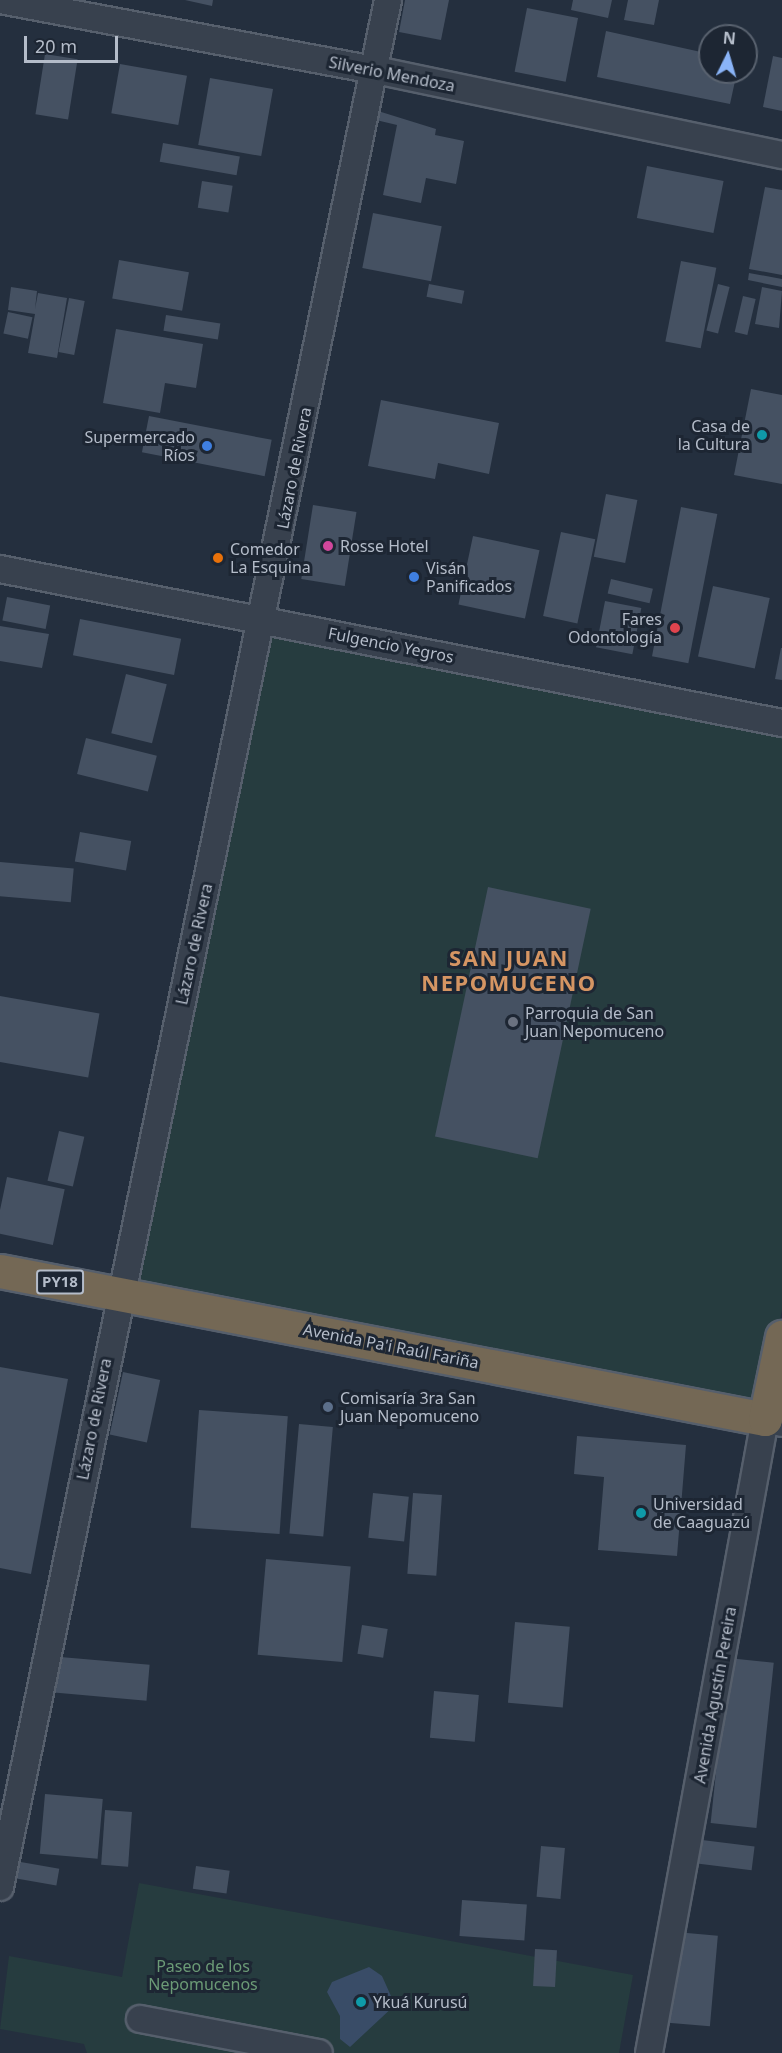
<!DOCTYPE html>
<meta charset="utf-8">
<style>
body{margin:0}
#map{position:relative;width:782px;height:2053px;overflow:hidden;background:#242f3e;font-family:"Noto Sans",sans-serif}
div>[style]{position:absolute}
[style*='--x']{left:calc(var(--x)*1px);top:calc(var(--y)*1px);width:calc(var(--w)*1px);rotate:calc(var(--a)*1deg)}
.green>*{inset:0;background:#263c3f}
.water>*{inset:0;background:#394c67}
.building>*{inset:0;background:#455162;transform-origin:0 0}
.roads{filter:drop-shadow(2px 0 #565f6c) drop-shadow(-2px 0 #565f6c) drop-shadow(0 2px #565f6c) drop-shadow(0 -2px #565f6c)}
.street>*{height:26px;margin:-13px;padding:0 13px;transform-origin:13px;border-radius:13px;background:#38414e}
.highway>*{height:33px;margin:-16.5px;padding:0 16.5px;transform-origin:16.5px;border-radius:16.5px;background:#746855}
.dots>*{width:16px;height:16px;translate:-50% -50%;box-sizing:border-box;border:3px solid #1d2633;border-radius:50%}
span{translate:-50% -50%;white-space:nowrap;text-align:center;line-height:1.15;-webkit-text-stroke:6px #1d2633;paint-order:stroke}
.shield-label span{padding:2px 4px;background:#1d2633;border:2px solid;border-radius:4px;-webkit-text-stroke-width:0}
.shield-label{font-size:15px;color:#b4bcc9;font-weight:700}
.street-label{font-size:16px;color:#b4bcc9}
.poi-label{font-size:16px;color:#b4bcc9}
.right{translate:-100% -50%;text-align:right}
.left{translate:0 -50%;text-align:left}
.park-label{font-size:16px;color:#6b9a76}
.district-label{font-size:22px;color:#d59563;font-weight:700;letter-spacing:1.5px}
.north{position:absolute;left:698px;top:24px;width:60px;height:60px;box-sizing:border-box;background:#1d2633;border:2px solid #59626f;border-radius:50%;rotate:5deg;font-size:16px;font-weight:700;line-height:24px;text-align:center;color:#b4bcc9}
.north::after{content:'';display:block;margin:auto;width:21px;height:27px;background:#8ab4f8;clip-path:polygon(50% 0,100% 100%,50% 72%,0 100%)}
.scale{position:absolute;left:24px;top:36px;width:94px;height:27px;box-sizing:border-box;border:3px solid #b4bcc9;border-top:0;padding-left:8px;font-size:18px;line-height:21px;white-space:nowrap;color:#b4bcc9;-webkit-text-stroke:4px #1d2633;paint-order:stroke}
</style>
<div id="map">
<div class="green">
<i style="clip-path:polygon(268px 626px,782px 728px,782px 1310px,762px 1411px,124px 1290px)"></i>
<i style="clip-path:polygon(139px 1883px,633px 1975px,619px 2053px,87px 2053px,84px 2044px,0 2029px,9px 1956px,122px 1977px)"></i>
</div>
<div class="water">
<i style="clip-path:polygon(369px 1967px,382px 1976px,395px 2005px,350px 2047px,340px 2039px,340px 2016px,327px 1992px,332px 1982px)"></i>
</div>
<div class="building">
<i style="clip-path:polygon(185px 0,213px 0,212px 6px)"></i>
<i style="clip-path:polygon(405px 0,449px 0,441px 40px,399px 32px)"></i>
<i style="clip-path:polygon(573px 0,612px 0,608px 18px,571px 10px)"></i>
<i style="clip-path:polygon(628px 0,659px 0,654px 25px,624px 20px)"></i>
<i style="left:527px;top:8px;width:52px;height:65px;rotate:11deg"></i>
<i style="clip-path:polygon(606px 31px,710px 54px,710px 72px,737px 72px,730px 104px,597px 77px)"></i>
<i style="left:45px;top:54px;width:33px;height:61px;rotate:9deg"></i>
<i style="clip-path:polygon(773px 56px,782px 58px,782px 111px,763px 107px)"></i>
<i style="left:120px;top:64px;width:68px;height:50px;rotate:10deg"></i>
<i style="left:210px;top:78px;width:64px;height:68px;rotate:10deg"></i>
<i style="clip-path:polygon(378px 111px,436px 129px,435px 135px,464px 141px,456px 184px,426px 178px,421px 203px,383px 195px,397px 125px,376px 120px)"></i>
<i style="left:163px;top:143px;width:78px;height:19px;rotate:10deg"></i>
<i style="left:647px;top:166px;width:78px;height:53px;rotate:11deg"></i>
<i style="left:202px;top:181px;width:31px;height:27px;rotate:9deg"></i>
<i style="clip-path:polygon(765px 187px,782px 190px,782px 275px,749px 269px)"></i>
<i style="left:373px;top:213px;width:70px;height:56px;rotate:11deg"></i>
<i style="left:119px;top:260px;width:71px;height:39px;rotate:10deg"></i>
<i style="left:681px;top:261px;width:36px;height:82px;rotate:11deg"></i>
<i style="clip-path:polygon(749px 273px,782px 279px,782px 287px,748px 280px)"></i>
<i style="left:429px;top:284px;width:36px;height:13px;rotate:11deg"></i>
<i style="left:718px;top:284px;width:12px;height:48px;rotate:14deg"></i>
<i style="clip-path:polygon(11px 287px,37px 291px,35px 309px,38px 293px,67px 298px,57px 358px,28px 353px,35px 314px,8px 310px)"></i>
<i style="clip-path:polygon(762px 287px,782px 291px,779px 328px,755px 324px)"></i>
<i style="left:743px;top:296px;width:13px;height:37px;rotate:13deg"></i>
<i style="left:69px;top:298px;width:16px;height:55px;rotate:11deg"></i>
<i style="left:8px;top:312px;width:25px;height:22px;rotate:12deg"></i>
<i style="left:166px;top:315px;width:55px;height:16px;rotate:9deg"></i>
<i style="clip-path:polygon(116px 329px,203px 344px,196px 388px,165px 383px,160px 413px,103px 403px)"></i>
<i style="clip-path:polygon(751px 389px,782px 395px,782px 484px,734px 475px)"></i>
<i style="clip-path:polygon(381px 400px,499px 423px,489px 474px,438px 463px,435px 479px,368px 466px)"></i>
<i style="left:149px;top:416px;width:125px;height:37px;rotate:11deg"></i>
<i style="left:606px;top:494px;width:32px;height:64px;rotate:11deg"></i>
<i style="left:313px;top:505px;width:44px;height:75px;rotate:9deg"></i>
<i style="left:681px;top:507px;width:37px;height:152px;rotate:11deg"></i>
<i style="left:561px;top:532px;width:35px;height:86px;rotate:12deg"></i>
<i style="left:473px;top:536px;width:68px;height:70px;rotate:12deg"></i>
<i style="left:611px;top:579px;width:43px;height:15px;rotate:13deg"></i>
<i style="left:713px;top:586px;width:58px;height:72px;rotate:12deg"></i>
<i style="left:7px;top:597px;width:44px;height:24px;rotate:11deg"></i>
<i style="left:605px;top:601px;width:37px;height:47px;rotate:11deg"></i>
<i style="left:80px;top:619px;width:103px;height:37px;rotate:11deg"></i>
<i style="clip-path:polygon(0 626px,49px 634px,42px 668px,0 661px)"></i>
<i style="clip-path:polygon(781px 648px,782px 648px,782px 680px,775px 679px)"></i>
<i style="left:126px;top:674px;width:42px;height:61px;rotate:14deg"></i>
<i style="left:86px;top:738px;width:73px;height:37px;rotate:14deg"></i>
<i style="left:80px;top:832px;width:52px;height:30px;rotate:10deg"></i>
<i style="left:0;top:862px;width:74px;height:34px;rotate:5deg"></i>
<i style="left:488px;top:887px;width:105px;height:255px;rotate:12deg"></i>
<i style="left:0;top:996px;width:101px;height:65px;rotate:10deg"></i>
<i style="left:59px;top:1131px;width:26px;height:51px;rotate:13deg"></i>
<i style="left:7px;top:1177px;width:59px;height:57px;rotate:12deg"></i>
<i style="clip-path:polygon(0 1367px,68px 1379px,31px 1574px,0 1568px)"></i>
<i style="left:123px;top:1372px;width:38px;height:64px;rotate:12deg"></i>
<i style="left:199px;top:1410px;width:89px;height:118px;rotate:4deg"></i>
<i style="left:299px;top:1424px;width:34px;height:110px;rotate:5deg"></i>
<i style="clip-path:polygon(577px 1436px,686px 1445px,677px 1556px,598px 1550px,604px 1477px,574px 1474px)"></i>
<i style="left:373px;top:1493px;width:36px;height:45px;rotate:6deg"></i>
<i style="left:413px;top:1493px;width:29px;height:81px;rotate:4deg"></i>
<i style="left:266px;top:1559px;width:85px;height:96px;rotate:5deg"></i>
<i style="left:515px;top:1622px;width:55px;height:81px;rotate:5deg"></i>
<i style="left:362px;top:1625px;width:26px;height:29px;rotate:9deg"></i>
<i style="left:49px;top:1656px;width:101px;height:36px;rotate:5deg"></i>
<i style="left:728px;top:1658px;width:46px;height:166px;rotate:6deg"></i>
<i style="left:434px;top:1691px;width:45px;height:47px;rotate:5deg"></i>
<i style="left:45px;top:1794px;width:58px;height:60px;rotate:5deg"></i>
<i style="left:105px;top:1810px;width:27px;height:55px;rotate:4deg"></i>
<i style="left:694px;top:1839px;width:61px;height:24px;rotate:7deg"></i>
<i style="left:541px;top:1846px;width:24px;height:51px;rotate:5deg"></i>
<i style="left:15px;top:1861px;width:45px;height:17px;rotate:10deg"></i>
<i style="left:196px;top:1866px;width:34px;height:23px;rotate:8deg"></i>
<i style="left:462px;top:1900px;width:65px;height:36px;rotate:4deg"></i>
<i style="left:676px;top:1932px;width:42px;height:91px;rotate:5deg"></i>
<i style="left:535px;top:1949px;width:22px;height:37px;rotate:3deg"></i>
</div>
<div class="roads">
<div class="street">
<i style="--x:0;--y:0;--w:381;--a:10.6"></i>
<i style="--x:375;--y:70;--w:416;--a:11.8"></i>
<i style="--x:0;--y:569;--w:797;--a:11.14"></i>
<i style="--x:0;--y:1887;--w:1926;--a:-78.38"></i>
<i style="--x:140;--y:2019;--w:182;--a:10.8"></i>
<i style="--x:649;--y:2053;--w:645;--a:-79.63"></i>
<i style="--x:765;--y:1419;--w:17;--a:13"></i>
</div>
<div class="highway">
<i style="--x:0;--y:1271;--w:779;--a:10.95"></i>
<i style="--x:765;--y:1419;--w:84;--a:-78.3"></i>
</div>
</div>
<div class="dots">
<i style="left:762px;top:435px;background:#0f9aa8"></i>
<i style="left:207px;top:446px;background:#3f7fe0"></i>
<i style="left:328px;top:546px;background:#d1479c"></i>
<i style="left:218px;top:558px;background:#e8710a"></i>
<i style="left:414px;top:577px;background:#3f7fe0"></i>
<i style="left:675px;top:628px;background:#e0444e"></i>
<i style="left:513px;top:1022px;background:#6b7280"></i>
<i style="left:328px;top:1407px;background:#5c6f8a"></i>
<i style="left:641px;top:1513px;background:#0f9aa8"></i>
<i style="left:361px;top:2002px;background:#0f9aa8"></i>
</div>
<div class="shield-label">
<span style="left:60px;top:1282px">PY18</span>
</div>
<div class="street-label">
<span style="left:392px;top:74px;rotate:11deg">Silverio Mendoza</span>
<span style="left:294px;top:468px;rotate:-79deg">Lázaro de Rivera</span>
<span style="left:391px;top:645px;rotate:11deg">Fulgencio Yegros</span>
<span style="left:194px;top:944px;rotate:-78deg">Lázaro de Rivera</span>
<span style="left:391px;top:1346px;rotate:11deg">Avenida Pa'i Raúl Fariña</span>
<span style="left:94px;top:1419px;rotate:-79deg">Lázaro de Rivera</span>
<span style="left:715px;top:1695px;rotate:-80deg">Avenida Agustín Pereira</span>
</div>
<div class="poi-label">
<span class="right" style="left:750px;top:435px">Casa de<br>la Cultura</span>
<span class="right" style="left:195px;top:446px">Supermercado<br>Ríos</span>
<span class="left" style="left:340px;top:546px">Rosse Hotel</span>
<span class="left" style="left:230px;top:558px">Comedor<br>La Esquina</span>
<span class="left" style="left:426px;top:577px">Visán<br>Panificados</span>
<span class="right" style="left:662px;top:628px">Fares<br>Odontología</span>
<span class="left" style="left:525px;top:1022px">Parroquia de San<br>Juan Nepomuceno</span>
<span class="left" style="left:340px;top:1407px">Comisaría 3ra San<br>Juan Nepomuceno</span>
<span class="left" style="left:653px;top:1513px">Universidad<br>de Caaguazú</span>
<span class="left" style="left:373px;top:2002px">Ykuá Kurusú</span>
</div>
<div class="park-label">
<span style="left:203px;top:1975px">Paseo de los<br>Nepomucenos</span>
</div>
<div class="district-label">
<span style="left:509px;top:970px">SAN JUAN<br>NEPOMUCENO</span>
</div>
<div class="north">N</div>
<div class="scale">20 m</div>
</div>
